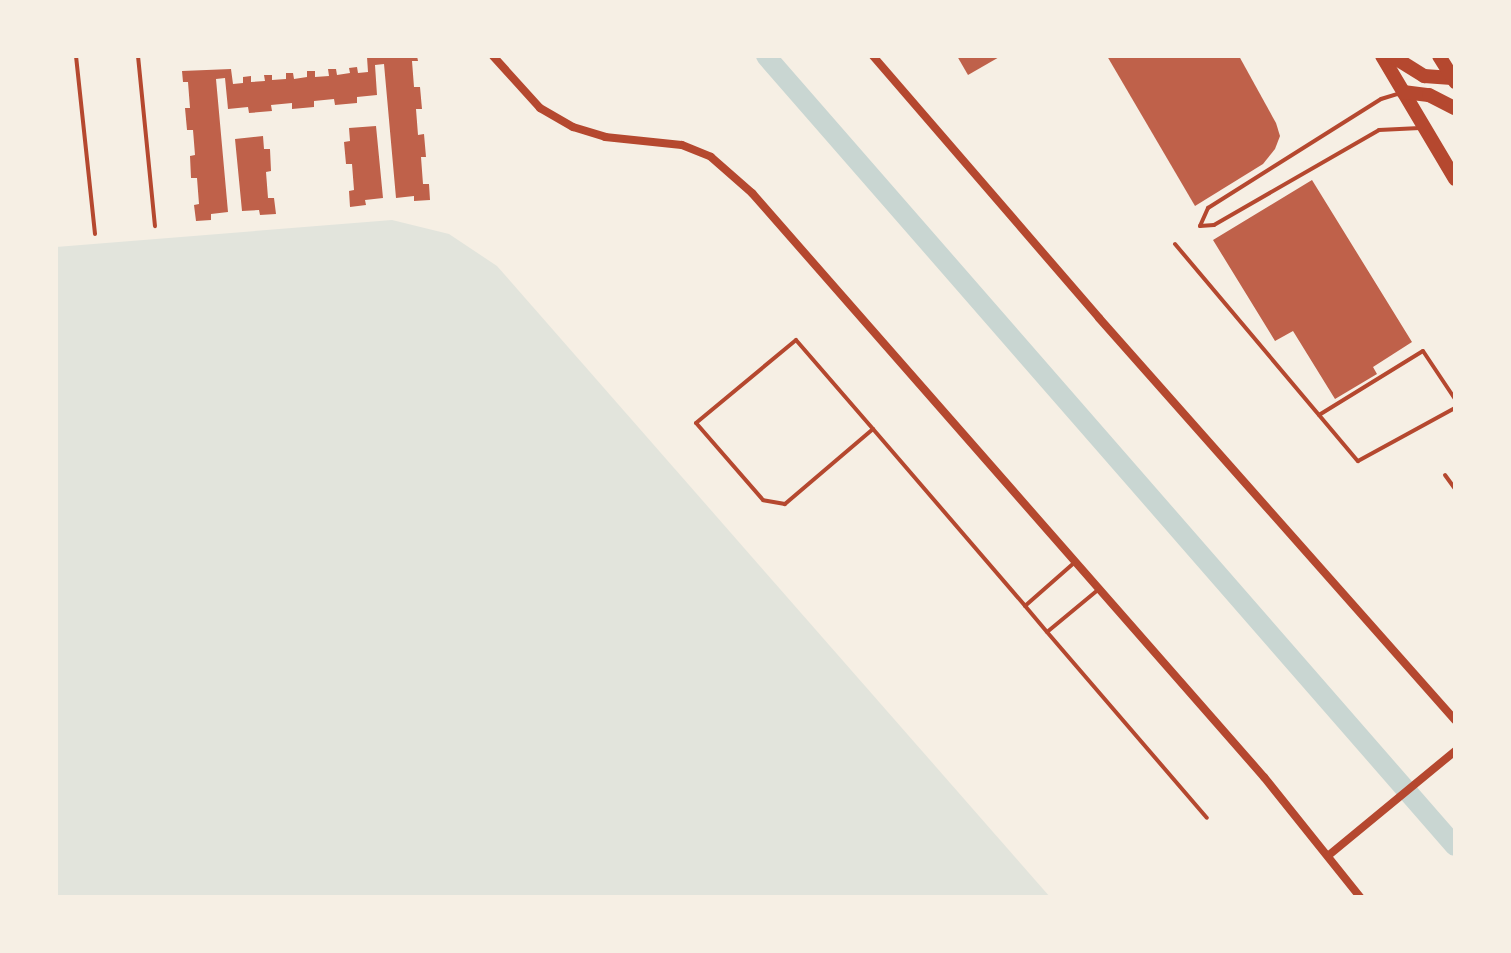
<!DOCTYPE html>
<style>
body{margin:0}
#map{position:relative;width:1511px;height:953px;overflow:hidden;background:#f6efe4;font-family:"Open Sans",sans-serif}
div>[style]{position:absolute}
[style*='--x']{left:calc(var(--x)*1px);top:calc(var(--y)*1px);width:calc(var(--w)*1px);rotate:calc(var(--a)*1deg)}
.green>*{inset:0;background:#e2e4dc}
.canal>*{height:20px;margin:-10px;padding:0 10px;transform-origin:10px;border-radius:10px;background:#c9d6d2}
.building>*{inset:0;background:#bf614a}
.path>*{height:3px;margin:-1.5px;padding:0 1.5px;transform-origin:1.5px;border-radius:1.5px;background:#b5482f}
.service>*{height:4px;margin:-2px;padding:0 2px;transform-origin:2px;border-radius:2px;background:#b5482f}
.minor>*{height:8px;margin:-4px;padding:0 4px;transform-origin:4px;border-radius:4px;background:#b5482f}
.primary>*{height:14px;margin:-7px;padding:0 7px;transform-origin:7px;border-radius:7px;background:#b5482f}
span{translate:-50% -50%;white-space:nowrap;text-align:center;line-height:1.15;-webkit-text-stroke:6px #f6efe4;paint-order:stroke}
.frame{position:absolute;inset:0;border:58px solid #f6efe4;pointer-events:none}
</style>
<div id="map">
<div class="green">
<i style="clip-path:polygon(392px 220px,449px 234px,497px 266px,1050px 897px,56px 897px,56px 247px)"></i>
</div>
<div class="canal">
<i style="--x:766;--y:56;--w:1048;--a:48.91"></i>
</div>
<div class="building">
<i style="clip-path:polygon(417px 56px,418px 61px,412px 61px,414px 87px,420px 87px,422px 109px,416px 109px,418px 135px,424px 134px,426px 157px,421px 157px,423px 184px,429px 184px,430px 200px,414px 201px,414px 196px,396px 198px,384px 64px,375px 65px,377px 95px,357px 97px,357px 103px,335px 105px,334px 99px,314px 101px,314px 107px,292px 109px,292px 103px,271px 105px,272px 111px,249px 113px,248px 107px,228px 109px,225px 78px,216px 79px,228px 212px,211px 214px,211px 220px,196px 221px,194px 205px,199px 204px,197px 178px,191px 178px,190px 156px,195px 155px,193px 130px,187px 130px,185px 108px,190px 108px,188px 82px,183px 82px,182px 71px,231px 69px,233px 84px,243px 83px,243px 77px,251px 76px,251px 82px,265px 81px,264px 75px,272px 75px,272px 80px,286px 79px,286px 73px,293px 73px,294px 79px,307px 77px,307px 71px,315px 71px,315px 77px,329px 76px,328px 69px,336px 69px,337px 75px,350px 73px,349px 68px,357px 67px,358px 73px,368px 72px,367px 57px)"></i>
<i style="clip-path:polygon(957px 56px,1001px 56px,968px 75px)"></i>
<i style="clip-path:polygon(1107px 56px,1239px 56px,1276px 123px,1280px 136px,1275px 149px,1263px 164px,1195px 206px)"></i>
<i style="clip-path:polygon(376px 126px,383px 198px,365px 200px,366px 205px,350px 207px,349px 191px,354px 190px,352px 164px,346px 164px,344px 142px,350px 141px,349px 128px)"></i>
<i style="clip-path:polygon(263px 136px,264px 149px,270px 149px,271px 171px,266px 172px,268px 198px,274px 198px,276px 214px,260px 215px,259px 210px,242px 211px,235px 139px)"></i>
<i style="clip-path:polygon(1312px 180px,1412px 342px,1373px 367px,1377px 374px,1335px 399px,1293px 331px,1275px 341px,1213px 240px)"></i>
</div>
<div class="path">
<i style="--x:915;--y:56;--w:2;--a:0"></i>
</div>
<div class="service">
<i style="--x:76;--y:56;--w:179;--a:83.9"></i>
<i style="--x:138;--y:56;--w:171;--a:84.3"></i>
<i style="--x:1200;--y:226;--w:14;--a:-4"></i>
<i style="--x:1214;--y:225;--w:190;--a:-29.9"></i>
<i style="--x:1379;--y:130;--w:41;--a:-2.8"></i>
<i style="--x:1200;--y:226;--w:20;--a:-66"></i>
<i style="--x:1208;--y:208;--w:204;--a:-32.2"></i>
<i style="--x:1381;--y:99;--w:21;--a:-17"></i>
<i style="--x:1175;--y:244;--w:284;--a:49.9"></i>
<i style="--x:1358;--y:461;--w:111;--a:-28.7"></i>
<i style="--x:1319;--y:415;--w:122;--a:-31.6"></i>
<i style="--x:1423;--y:351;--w:58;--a:56.3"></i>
<i style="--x:873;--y:429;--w:116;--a:139.6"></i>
<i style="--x:785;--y:504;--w:22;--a:-170"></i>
<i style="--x:763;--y:500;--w:102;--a:-131"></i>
<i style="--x:696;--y:423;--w:130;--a:-39.7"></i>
<i style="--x:796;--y:340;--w:118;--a:49.1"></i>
<i style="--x:873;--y:429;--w:233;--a:49.3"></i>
<i style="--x:1445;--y:475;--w:17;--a:54"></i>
<i style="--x:1099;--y:589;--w:67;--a:140.4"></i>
<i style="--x:1047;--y:632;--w:245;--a:49.3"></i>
<i style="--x:1047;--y:632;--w:34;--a:-130"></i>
<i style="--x:1025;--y:606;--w:67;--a:-41.3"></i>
</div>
<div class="minor">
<i style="--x:493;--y:56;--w:70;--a:47.9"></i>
<i style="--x:540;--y:108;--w:38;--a:30"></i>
<i style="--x:573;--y:127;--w:34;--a:17"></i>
<i style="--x:605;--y:137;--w:77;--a:5.9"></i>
<i style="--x:682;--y:145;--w:31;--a:22"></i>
<i style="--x:711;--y:157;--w:55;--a:41.3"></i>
<i style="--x:752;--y:193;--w:777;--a:48.76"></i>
<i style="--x:1264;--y:777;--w:154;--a:51.3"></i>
<i style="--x:873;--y:56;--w:346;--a:49.2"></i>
<i style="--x:1099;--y:318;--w:537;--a:48.47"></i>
<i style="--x:1329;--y:855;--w:163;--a:-39.5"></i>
</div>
<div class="primary">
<i style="--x:1382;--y:56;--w:143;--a:59.3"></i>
<i style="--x:1392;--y:56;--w:38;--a:32"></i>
<i style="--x:1424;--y:76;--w:28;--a:4"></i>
<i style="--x:1439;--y:56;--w:31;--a:58"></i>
<i style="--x:1403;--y:92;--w:26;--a:7"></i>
<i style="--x:1429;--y:95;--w:29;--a:27"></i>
</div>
<div class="frame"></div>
</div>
